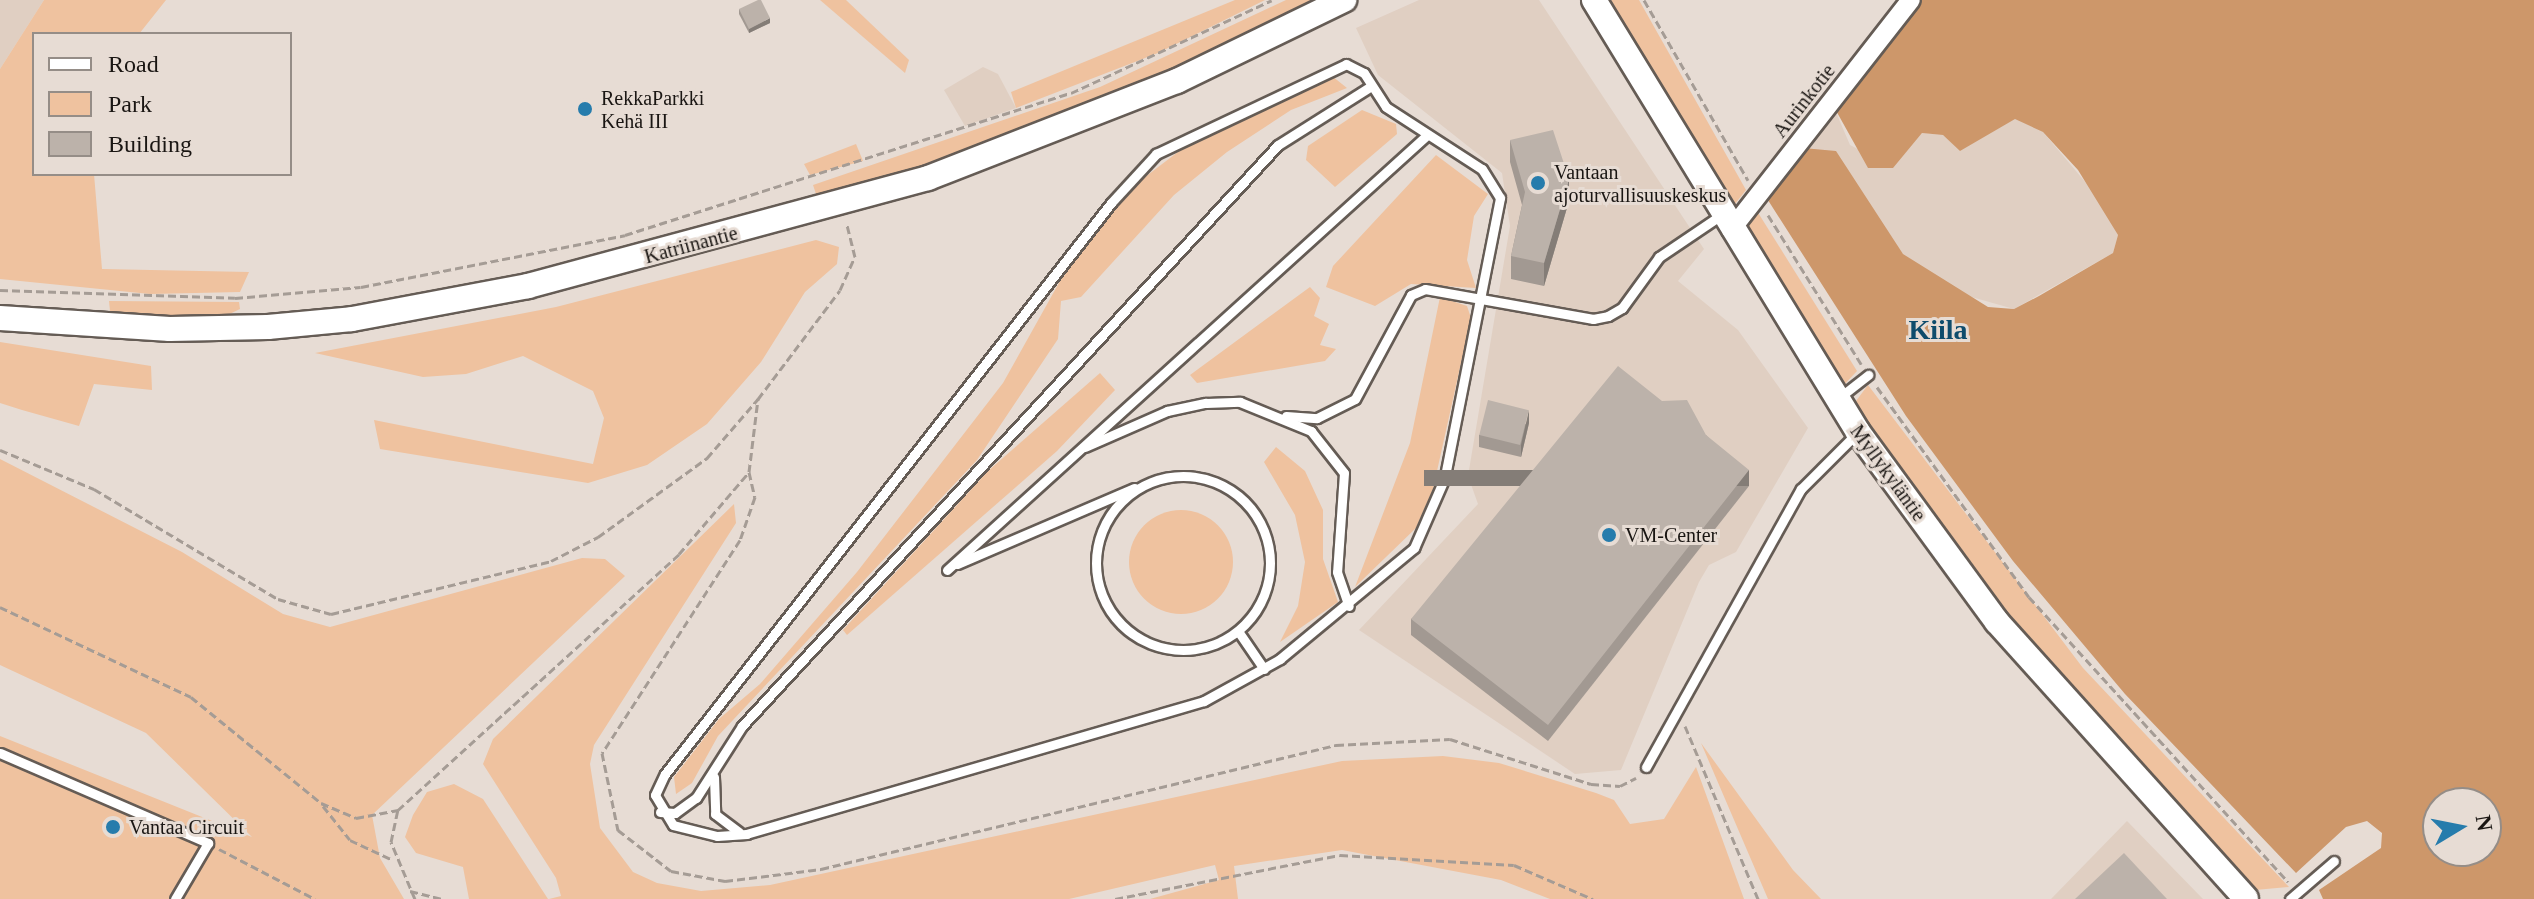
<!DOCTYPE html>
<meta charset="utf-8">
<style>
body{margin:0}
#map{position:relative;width:2534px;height:899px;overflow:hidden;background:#e7dcd4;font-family:Georgia,serif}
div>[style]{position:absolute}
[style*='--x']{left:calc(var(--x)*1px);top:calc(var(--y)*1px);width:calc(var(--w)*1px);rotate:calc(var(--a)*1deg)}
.built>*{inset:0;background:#e0cfc2}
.green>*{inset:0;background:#efc29f}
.round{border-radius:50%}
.forest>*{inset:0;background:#cd976a}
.path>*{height:3px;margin-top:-1.5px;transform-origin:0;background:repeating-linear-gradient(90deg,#a59c95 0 8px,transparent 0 12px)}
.roads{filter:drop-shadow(2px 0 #655c55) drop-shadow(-2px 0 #655c55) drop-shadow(0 2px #655c55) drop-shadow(0 -2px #655c55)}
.lane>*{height:9px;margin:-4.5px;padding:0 4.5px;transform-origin:4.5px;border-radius:4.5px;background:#fff}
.lane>.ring{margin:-4.5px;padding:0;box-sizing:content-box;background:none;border:9px solid #fff;border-radius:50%}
.street>*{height:18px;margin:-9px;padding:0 9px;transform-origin:9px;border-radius:9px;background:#fff}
.secondary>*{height:24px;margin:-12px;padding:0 12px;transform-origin:12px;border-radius:12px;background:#fff}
.wall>*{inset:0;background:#a29992}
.shaded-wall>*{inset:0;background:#847d77;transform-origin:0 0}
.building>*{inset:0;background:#bcb2aa;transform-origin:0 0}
.dots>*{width:22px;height:22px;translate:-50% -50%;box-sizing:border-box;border:4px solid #e7dcd4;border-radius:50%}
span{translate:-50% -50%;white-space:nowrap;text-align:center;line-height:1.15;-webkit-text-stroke:6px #e7dcd4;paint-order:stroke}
.poi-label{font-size:20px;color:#1a1613}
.left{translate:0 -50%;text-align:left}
.street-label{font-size:20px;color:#1a1613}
.district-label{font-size:28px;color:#0e4c6c;font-weight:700}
.legend{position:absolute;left:32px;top:32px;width:260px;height:144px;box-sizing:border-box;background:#e7dcd4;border:2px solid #958d87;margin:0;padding:10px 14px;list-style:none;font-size:24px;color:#1a1613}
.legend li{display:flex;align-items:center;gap:16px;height:40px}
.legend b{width:40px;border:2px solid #958d87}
.north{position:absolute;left:2422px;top:787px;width:80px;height:80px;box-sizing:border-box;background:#e7dcd4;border:2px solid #958d87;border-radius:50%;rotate:80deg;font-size:22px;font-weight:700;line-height:32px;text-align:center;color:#1a1613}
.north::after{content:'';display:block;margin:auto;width:28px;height:36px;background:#267cac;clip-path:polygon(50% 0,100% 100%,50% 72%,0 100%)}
</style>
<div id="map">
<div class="built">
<i style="clip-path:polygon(0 0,44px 0,0 69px)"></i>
<i style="clip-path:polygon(1419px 0,1539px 0,1704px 249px,1678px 281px,1738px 330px,1808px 428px,1736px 552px,1709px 565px,1699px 582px,1621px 770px,1575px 774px,1359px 630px,1478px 504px,1468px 476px,1510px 226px,1502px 173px,1378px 75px,1356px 28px)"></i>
<i style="clip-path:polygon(983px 67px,998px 74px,1016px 108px,965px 126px,944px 90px)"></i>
<i style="clip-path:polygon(1835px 110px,1850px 145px,1893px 167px,1922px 133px,1943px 135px,1960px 150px,2015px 118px,2043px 132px,2103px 203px,2118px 235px,2113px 253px,2014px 309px,1961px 294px,1903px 254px,1803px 148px)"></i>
<i style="clip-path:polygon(2127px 821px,2203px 899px,2051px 899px)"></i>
</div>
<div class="green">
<i style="clip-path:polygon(44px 0,166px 0,139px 34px,34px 34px,34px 174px,94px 174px,102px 269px,249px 272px,240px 292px,150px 294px,0 279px,0 69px)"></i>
<i style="clip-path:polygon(820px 0,846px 0,909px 60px,905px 73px)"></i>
<i style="clip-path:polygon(1235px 0,1265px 0,1158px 53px,1016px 108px,1011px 92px)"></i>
<i style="clip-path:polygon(1286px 0,1328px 0,1235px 48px,902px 178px,817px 197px,813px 185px,1100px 87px)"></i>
<i style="clip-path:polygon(1611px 0,1639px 0,1746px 190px,1735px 204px,1718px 195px)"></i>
<i style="clip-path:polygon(1332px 76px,1347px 88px,1291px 110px,1227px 152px,1174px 195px,1081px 297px,1061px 301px,1058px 339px,977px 460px,718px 736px,692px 783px,676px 794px,674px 777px,719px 719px,760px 684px,857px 572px,1003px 383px,1060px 281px,1132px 187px,1191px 142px)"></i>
<i style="clip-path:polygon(1362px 110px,1396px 124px,1397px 134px,1335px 187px,1306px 160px,1308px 146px)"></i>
<i style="clip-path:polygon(856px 144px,863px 161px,810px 175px,804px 164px)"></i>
<i style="clip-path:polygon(1436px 155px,1488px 194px,1474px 216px,1467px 260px,1476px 288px,1411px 284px,1375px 306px,1326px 287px,1333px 266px)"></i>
<i style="clip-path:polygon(1757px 211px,1857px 371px,1843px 386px,1744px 234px)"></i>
<i style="clip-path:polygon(816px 240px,839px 247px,837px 264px,805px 292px,761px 362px,707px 424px,647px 465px,588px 483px,380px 449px,374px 420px,593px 464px,604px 418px,593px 391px,523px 356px,466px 374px,423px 377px,315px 353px,556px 307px)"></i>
<i style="clip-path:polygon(1310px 287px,1320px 298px,1314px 316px,1329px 324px,1320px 345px,1336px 349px,1325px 361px,1197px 383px,1190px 375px)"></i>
<i style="clip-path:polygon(1440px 297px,1467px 306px,1471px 318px,1433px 489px,1416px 528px,1355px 587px,1410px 443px)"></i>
<i style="clip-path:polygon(109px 301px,239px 302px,240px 309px,219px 319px,144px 319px,110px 311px)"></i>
<i style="clip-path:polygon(0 342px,151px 366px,152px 390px,94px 384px,79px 426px,22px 410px,0 403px)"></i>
<i style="clip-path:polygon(1100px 373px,1115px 390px,1057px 451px,847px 635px,843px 630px,988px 471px)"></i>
<i style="clip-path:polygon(1868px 385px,2083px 668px,2289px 887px,2255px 890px,2133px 764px,2001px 605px,1853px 405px)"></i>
<i style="clip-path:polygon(1276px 447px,1305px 471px,1323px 510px,1323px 559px,1338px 602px,1280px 642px,1298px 606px,1305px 562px,1295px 515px,1264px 462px)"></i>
<i style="clip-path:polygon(0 459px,182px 552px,283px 614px,330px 627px,582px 558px,605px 559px,625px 576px,372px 815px,380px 858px,404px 899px,0 899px,0 736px,252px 837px,146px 733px,0 665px)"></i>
<i style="clip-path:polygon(734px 504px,736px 523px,594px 745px,590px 764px,600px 828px,633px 872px,657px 883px,701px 891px,770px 885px,1342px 761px,1443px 756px,1499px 763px,1596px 793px,1614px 800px,1630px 824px,1664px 819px,1696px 767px,1744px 899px,1550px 899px,1501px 880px,1342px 850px,1234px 866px,1238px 899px,1150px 899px,1219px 880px,1215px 865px,1069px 899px,549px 899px,561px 896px,556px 878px,483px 764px,493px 739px)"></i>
<i class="round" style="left:1129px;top:510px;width:104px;height:104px"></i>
<i style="clip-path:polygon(1701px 743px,1793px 870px,1821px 899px,1768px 899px)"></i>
<i style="clip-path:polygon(454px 784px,483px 799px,548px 899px,469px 899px,463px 867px,416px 853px,405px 837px,413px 815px,427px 792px)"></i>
</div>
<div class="forest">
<i style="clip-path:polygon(evenodd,1920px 0,2534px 0,2534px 899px,2323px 899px,2319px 890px,2381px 848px,2382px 833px,2367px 821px,2346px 827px,2296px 873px,2125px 694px,2013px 561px,1906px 416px,1766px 197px,1803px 148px,1836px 151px,1903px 254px,1988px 307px,2014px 309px,2039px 296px,2113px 253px,2118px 235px,2078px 170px,2043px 132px,2015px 119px,1960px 151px,1943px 135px,1922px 133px,1893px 168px,1868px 168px,1834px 107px,1920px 0,2438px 803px,2486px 803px,2486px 851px,2438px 851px,2438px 803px)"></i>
</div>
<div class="path">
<i style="--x:1644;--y:0;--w:208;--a:60"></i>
<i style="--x:1768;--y:215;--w:176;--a:58"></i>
<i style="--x:0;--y:290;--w:235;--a:1.9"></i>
<i style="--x:235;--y:298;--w:126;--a:-5"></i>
<i style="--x:361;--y:287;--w:269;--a:-11.1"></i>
<i style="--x:625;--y:235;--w:468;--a:-17.7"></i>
<i style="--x:1071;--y:93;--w:221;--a:-24.8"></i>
<i style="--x:1877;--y:387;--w:259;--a:54.1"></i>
<i style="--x:2029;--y:597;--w:385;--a:47.7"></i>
<i style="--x:0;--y:450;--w:102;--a:22.5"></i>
<i style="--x:94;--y:489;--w:214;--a:30.9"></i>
<i style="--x:278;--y:599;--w:55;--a:15.8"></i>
<i style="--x:331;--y:614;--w:226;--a:-13.5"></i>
<i style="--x:551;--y:561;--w:53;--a:-27.1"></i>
<i style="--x:598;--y:537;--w:135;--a:-35.9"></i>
<i style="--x:707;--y:458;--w:78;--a:-49.2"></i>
<i style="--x:749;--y:472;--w:26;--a:77"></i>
<i style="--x:755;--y:497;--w:46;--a:109.2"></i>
<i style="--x:740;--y:540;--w:254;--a:122.9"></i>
<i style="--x:602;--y:753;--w:79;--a:78.3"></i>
<i style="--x:618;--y:830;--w:67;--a:37.7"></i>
<i style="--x:671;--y:871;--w:55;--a:10.5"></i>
<i style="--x:725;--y:881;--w:97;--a:-7.1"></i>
<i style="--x:821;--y:869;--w:530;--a:-13.54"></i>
<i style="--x:1336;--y:745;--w:114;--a:-3"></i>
<i style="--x:1450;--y:739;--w:148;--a:17.7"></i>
<i style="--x:1591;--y:784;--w:29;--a:4"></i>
<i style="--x:1620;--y:786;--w:18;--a:-27"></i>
<i style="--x:0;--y:607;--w:211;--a:25.2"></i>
<i style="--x:191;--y:697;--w:168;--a:39.2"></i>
<i style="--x:321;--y:803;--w:38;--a:23"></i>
<i style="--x:356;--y:818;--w:43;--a:-10.8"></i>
<i style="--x:1685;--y:726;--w:188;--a:67.1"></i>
<i style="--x:323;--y:806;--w:43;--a:51.5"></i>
<i style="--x:350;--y:840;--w:47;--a:24.9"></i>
<i style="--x:219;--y:849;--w:108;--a:27.5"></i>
<i style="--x:410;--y:891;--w:32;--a:14"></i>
<i style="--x:415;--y:899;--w:62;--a:-112.8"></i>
<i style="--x:391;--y:842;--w:33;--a:-78"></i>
<i style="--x:398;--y:810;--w:380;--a:-42.3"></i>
<i style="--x:679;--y:554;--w:108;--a:-49.5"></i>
<i style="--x:749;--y:472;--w:74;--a:-83"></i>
<i style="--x:758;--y:399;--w:136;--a:-53"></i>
<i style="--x:840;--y:290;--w:36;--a:-66"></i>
<i style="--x:855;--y:257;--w:34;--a:-104"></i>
<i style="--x:1115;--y:899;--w:229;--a:-11.1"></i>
<i style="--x:1340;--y:855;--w:174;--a:3.3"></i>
<i style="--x:1514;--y:865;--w:86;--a:23.3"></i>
</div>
<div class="roads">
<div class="lane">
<i style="--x:1346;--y:64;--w:20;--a:27"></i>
<i style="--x:1364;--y:73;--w:40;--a:57.1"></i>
<i style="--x:1386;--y:107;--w:114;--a:32.9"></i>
<i style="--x:1482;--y:169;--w:34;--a:58"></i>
<i style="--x:1500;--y:198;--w:284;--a:101.2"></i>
<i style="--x:1445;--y:477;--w:77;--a:113.6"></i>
<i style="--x:1414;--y:548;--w:174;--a:140.4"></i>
<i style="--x:1280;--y:659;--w:87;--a:151.1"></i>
<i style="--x:1204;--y:701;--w:476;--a:163.8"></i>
<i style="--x:747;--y:834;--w:30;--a:176"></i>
<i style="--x:717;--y:836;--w:45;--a:-166"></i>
<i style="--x:673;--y:825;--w:35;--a:-121"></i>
<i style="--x:655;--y:795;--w:23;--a:-65"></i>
<i style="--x:665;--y:774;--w:725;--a:-52.01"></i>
<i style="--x:1111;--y:203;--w:67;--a:-47.4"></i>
<i style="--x:1156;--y:154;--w:210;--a:-25.3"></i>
<i style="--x:1840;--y:397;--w:36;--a:-38"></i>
<i style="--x:1286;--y:416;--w:31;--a:4"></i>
<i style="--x:1317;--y:418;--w:42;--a:-26.6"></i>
<i style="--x:1355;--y:399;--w:118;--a:-61.7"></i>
<i style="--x:1411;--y:295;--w:15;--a:-23"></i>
<i style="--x:1425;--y:289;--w:171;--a:10.1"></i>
<i style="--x:1593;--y:319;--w:15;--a:-11"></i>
<i style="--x:1608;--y:316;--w:16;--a:-30"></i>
<i style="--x:1622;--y:308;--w:63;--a:-54"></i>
<i style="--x:1659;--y:257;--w:75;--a:-34.1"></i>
<i style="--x:1085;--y:447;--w:90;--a:-23.7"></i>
<i style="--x:1167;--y:411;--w:40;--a:-12"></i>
<i style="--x:1206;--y:403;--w:34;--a:-2"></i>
<i style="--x:1240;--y:402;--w:77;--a:22.2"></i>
<i style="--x:1311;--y:431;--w:53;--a:51.8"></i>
<i style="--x:1344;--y:473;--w:99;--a:94"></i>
<i style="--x:1337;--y:572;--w:36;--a:71"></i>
<i class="ring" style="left:1096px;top:476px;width:165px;height:165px"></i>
<i style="--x:957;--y:564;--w:193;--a:-23.2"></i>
<i style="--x:947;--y:570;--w:648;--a:-42.18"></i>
<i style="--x:1238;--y:631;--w:46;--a:55.6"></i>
<i style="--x:0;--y:753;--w:227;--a:23.4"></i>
<i style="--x:208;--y:843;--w:65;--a:120.5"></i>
<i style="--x:1646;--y:767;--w:318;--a:-60.9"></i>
<i style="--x:1801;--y:489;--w:81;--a:-45"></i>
<i style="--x:714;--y:777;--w:37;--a:88"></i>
<i style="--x:715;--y:814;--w:30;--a:37"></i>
<i style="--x:660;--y:812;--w:15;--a:4"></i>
<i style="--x:675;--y:813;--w:26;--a:-36"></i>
<i style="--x:696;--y:798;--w:85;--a:-57.4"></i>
<i style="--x:742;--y:726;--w:790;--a:-47.31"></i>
<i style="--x:1278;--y:145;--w:107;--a:-32.3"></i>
<i style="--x:2290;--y:899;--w:58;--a:-40.8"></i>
</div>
<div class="street">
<i style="--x:1731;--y:230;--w:292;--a:-52"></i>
</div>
<div class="secondary">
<i style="--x:1594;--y:0;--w:506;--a:58.57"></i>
<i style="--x:1858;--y:432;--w:235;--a:53.8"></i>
<i style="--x:1997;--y:622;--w:372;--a:48"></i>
<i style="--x:0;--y:318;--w:170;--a:3.7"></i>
<i style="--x:170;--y:329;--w:98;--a:-1.2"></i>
<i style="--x:268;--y:327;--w:84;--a:-5.4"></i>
<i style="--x:352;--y:319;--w:179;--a:-10.6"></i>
<i style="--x:528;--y:286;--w:414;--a:-15.1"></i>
<i style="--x:928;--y:178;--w:267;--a:-21.3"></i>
<i style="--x:1177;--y:81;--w:186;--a:-25.9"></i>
</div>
</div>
<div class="wall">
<i style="clip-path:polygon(739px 9px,770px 23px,749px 33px,739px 14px)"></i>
<i style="clip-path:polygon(1510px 140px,1569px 201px,1544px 286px,1511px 279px,1511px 256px,1522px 205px,1510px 162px)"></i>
<i style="clip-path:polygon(1529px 423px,1521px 457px,1479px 447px,1479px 435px)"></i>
<i style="clip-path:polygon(1706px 435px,1749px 486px,1548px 741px,1411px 635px,1411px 619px)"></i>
</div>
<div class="shaded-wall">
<i style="clip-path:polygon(770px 18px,770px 23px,749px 33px,749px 29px)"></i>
<i style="clip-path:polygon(1569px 179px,1569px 201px,1544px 286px,1544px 263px)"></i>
<i style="clip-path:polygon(1529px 410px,1529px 423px,1521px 457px,1521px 445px)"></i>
<i style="left:1749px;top:470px;width:16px;height:325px;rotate:90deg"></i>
</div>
<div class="building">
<i style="clip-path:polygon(758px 0,761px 0,770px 18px,749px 29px,739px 9px)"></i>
<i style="clip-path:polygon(1553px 130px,1569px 179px,1544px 263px,1511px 256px,1525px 192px,1510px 140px)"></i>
<i style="clip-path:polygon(1618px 366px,1662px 401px,1687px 400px,1706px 435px,1749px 470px,1548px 725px,1411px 619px)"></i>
<i style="left:1488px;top:400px;width:42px;height:36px;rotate:14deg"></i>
<i style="clip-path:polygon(2124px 853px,2167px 899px,2075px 899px)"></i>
</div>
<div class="dots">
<i style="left:585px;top:109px;background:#267cac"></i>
<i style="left:1538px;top:183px;background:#267cac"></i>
<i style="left:1609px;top:535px;background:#267cac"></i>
<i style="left:113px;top:827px;background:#267cac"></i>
</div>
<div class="poi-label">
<span class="left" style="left:601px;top:110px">RekkaParkki<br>Kehä III</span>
<span class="left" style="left:1554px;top:184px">Vantaan<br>ajoturvallisuuskeskus</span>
<span class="left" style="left:1625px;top:535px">VM-Center</span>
<span class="left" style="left:129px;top:827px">Vantaa Circuit</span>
</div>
<div class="street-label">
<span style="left:1804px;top:101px;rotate:-52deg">Aurinkotie</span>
<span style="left:691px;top:245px;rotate:-15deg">Katriinantie</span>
<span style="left:1888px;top:473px;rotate:54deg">Myllykyläntie</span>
</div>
<div class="district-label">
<span style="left:1938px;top:330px">Kiila</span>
</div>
<ul class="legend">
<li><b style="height:10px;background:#fff"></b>Road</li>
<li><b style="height:22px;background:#efc29f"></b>Park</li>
<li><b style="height:22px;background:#bcb2aa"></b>Building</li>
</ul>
<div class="north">N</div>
</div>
